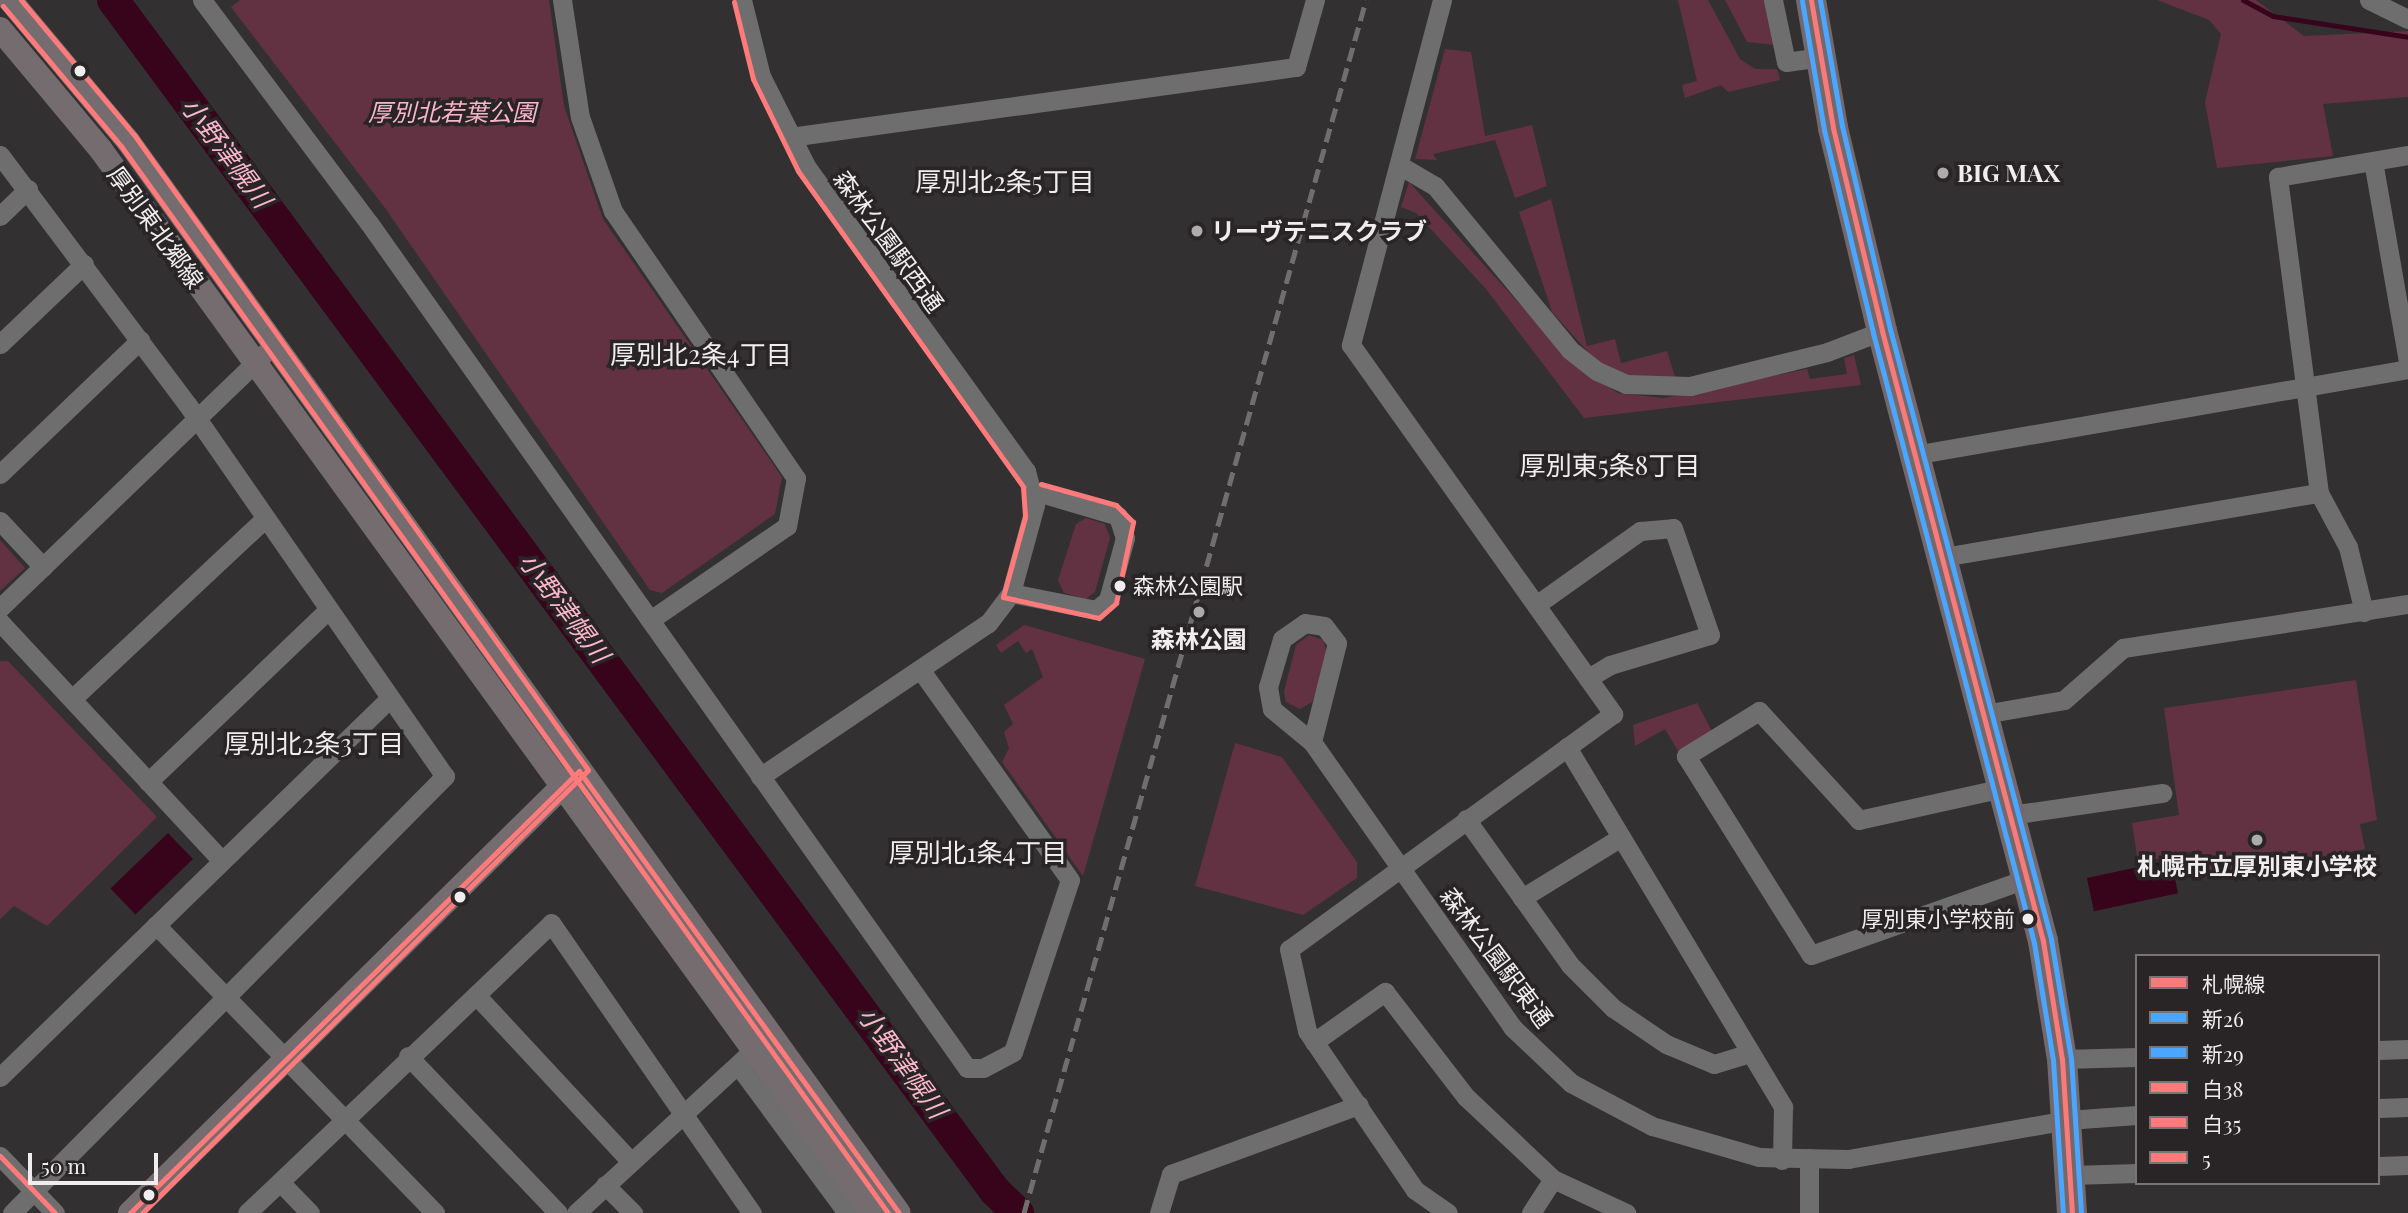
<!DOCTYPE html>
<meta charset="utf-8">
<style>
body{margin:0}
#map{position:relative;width:2408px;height:1213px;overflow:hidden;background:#323031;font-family:"Playfair Display","Noto Sans JP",serif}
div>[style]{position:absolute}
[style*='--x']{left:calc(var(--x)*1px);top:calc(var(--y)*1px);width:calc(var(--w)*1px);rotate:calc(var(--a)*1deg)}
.green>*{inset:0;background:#623243}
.water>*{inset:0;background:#37041c;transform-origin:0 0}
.stream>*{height:5px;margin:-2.5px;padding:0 2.5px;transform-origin:2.5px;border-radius:2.5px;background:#37041c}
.river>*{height:32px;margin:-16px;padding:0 16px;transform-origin:16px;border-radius:16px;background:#37041c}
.minor>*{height:19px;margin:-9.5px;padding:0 9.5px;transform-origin:9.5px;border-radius:9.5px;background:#6f6e6e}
.major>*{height:24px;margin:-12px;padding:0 12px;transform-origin:12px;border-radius:12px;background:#746c6f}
.highway>*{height:30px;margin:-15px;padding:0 15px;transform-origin:15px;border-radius:15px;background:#73686c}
.rail>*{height:5px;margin-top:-2.5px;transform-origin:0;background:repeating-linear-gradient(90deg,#706e6f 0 14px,transparent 0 21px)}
.bus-1>*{height:5px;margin:-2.5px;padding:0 2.5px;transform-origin:2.5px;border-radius:2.5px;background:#fa7a7a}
.bus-2>*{height:5px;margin:-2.5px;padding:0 2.5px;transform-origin:2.5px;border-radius:2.5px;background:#4aa6ff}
.bus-3>*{height:5px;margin:-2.5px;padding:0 2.5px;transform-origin:2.5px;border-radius:2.5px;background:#4aa6ff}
.bus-4>*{height:5px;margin:-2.5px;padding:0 2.5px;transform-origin:2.5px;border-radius:2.5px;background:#ff7a7a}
.bus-5>*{height:5px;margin:-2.5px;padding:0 2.5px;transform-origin:2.5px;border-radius:2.5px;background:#ff7a7a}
.bus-6>*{height:5px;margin:-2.5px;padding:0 2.5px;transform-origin:2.5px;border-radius:2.5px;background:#ff7a7a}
.dots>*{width:19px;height:19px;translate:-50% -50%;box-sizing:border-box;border:4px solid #292526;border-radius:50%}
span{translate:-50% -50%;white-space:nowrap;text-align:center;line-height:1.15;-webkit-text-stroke:7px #292526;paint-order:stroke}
.bus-label{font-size:22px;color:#efeded}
.left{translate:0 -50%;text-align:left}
.right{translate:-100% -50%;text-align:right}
.park-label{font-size:24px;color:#fbb5cb;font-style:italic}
.poi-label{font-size:24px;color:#efeded;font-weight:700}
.street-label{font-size:24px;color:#efeded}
.water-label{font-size:26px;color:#fcb6cc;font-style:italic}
.neighbourhood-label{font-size:26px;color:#efeded}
.legend{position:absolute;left:2135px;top:954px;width:245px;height:231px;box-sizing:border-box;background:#292526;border:2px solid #787576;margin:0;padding:9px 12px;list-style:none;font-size:21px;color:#efeded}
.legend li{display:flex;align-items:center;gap:14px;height:35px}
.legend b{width:35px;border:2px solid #787576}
.scale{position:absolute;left:28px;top:1153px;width:130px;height:32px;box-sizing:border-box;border:4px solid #efeded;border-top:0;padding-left:9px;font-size:21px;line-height:24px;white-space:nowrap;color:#efeded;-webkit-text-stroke:5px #292526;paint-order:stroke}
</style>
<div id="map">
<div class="green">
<i style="clip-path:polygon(240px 0,549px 0,564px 106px,603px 219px,782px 477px,775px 514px,662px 593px,650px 590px,385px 208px,231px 7px)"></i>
<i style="clip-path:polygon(1678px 0,1708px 0,1740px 59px,1755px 69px,1777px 69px,1780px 80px,1728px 92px,1721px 85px,1685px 98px,1682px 85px,1697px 81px)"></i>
<i style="clip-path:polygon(1725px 0,1766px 0,1775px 45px,1747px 42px)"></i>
<i style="clip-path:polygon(2157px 0,2256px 0,2304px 36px,2408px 31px,2408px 97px,2323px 104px,2333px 156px,2217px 168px,2205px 102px,2221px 34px,2209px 20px)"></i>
<i style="clip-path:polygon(1445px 49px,1471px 52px,1485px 136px,1532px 125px,1547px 186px,1515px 198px,1495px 140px,1433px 154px,1437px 160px,1415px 159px)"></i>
<i style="clip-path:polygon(1409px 182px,1571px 361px,1618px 393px,1664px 398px,1807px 369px,1810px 379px,1847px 374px,1844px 358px,1854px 355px,1861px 385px,1584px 418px,1486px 289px,1416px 213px,1401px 207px)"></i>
<i style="clip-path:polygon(1551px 199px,1587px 346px,1615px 339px,1621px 363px,1667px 351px,1676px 380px,1639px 379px,1597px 362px,1552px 312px,1519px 212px)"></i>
<i style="clip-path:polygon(1086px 518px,1105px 524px,1110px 538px,1095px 592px,1086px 599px,1064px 593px,1058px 580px,1076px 524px)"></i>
<i style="clip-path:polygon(0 540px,25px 568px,0 591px)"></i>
<i style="clip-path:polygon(1024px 625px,1145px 659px,1083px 876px,1002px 762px,1009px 748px,1004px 732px,1013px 724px,1004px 705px,1043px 677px,1032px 649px,1026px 653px,1018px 641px,1001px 653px,996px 645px)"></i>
<i style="clip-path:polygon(1309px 635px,1323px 640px,1328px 655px,1312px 702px,1300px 709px,1286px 702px,1284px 691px,1296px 645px)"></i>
<i style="clip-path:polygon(0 661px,8px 661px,157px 817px,47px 926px,14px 906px,0 919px)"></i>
<i style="clip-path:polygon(2356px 680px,2377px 820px,2360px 824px,2365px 849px,2206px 880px,2199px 850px,2138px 863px,2132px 823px,2179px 815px,2164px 708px)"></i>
<i style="clip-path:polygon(1697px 703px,1713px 733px,1678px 751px,1665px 729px,1635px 746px,1633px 725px)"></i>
<i style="clip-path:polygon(1235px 743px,1282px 757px,1357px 862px,1357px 878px,1303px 915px,1195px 886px)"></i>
</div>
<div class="water">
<i style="left:168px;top:833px;width:36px;height:80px;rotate:46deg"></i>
<i style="left:2171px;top:860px;width:34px;height:86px;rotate:78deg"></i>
</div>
<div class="stream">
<i style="--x:2243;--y:0;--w:34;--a:28"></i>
<i style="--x:2273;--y:16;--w:137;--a:8.8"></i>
</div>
<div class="river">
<i style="--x:113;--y:0;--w:1482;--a:53.48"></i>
<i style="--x:995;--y:1191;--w:32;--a:44"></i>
</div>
<div class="minor">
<i style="--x:202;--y:0;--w:279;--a:53.2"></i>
<i style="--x:369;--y:223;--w:1035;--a:54.71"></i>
<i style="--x:967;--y:1068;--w:16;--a:0"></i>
<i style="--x:983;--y:1068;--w:34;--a:-28"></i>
<i style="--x:1013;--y:1052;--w:181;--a:-71.7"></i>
<i style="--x:1070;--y:880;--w:255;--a:-125.4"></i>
<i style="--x:562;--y:0;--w:118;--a:81.3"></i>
<i style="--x:580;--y:117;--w:100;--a:70.7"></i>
<i style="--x:613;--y:211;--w:324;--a:55.6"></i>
<i style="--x:796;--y:478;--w:49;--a:100.6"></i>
<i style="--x:787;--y:526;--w:166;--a:145.5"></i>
<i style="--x:742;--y:0;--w:78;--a:76"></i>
<i style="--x:761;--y:76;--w:101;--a:63.4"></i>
<i style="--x:806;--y:166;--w:376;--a:54.2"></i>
<i style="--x:1026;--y:471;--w:35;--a:75"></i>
<i style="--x:1035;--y:505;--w:91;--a:105.3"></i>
<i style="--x:1011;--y:593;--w:38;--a:127"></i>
<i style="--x:988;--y:623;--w:275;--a:146"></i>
<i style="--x:1442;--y:0;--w:357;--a:104.8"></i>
<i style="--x:1351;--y:345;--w:453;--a:54.6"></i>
<i style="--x:1613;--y:714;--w:400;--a:144"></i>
<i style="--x:1289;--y:949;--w:84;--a:77.6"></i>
<i style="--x:1307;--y:1031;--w:192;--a:55.8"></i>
<i style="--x:1415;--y:1190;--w:40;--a:34.9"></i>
<i style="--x:1773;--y:0;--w:63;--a:78.2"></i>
<i style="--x:1786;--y:62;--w:34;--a:-8"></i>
<i style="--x:2369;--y:0;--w:43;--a:26"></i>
<i style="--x:790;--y:137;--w:511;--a:-7.88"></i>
<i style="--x:1296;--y:67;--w:70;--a:-74.2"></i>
<i style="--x:0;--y:155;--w:311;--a:53.1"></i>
<i style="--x:187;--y:404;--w:453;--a:55.3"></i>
<i style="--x:445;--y:776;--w:615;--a:134.74"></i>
<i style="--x:2373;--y:161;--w:203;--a:80.1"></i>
<i style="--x:1399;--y:165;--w:42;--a:30.3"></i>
<i style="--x:1435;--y:186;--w:212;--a:50.5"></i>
<i style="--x:1570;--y:350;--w:34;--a:38"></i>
<i style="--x:1597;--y:371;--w:32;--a:24"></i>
<i style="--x:1626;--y:384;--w:64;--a:1.8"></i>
<i style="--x:1690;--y:386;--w:141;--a:-13.9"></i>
<i style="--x:1827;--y:352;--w:59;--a:-20.9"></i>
<i style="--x:0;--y:216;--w:39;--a:-44"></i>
<i style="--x:0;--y:344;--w:116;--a:-43.6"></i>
<i style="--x:1914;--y:455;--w:501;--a:-9.88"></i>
<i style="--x:0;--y:474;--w:194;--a:-43.7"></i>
<i style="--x:0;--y:521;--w:63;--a:46.9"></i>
<i style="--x:1943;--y:557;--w:381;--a:-9.7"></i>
<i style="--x:1011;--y:593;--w:87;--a:11.3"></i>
<i style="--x:1096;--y:610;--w:16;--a:-40"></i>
<i style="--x:1108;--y:600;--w:64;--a:-74.7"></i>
<i style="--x:1125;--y:538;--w:23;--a:-108"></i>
<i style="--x:1118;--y:516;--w:88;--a:-163.4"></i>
<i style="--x:1536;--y:605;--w:128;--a:-35.4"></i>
<i style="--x:1640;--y:531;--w:33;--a:-5"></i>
<i style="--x:1673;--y:528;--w:113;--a:70.9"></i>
<i style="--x:1710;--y:635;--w:104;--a:163.3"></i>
<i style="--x:1610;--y:665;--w:26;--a:149"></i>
<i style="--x:0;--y:608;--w:380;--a:-43.9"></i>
<i style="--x:2364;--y:612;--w:67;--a:-103.8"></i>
<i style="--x:2348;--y:547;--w:61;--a:-118.2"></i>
<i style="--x:2319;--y:493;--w:319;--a:-97.4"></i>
<i style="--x:2278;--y:177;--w:132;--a:-9.6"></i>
<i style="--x:0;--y:622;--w:326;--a:47.1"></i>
<i style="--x:72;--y:699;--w:262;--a:-43.1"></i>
<i style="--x:1984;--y:714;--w:81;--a:-9.9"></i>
<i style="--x:2064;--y:700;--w:79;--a:-41.4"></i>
<i style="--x:2123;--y:648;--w:288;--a:-8.8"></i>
<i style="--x:1312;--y:742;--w:102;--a:-75.8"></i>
<i style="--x:1337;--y:643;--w:21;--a:-127"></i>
<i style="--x:1324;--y:626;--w:19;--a:-171"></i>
<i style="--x:1305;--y:623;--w:28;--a:145"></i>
<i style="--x:1282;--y:639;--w:50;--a:106.3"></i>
<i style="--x:1268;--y:687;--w:22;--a:80"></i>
<i style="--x:1272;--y:709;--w:52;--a:39.5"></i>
<i style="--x:1312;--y:742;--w:348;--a:54.9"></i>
<i style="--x:1512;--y:1027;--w:81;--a:43.5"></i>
<i style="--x:1571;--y:1083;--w:92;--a:28"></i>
<i style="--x:1652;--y:1126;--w:111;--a:16.2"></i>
<i style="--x:1759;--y:1157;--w:89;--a:1.3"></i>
<i style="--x:1848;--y:1159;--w:222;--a:-10.1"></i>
<i style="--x:2067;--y:1120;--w:70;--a:-4.1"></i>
<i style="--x:1567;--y:747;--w:420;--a:59"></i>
<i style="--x:1783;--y:1107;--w:53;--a:91.1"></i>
<i style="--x:148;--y:782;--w:249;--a:-43.7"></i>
<i style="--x:2003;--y:788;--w:148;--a:167.5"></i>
<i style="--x:1859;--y:820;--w:148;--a:-132.5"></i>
<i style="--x:1759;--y:711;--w:86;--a:148.3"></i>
<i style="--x:1686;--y:756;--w:235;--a:57.9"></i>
<i style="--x:1811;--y:955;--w:230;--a:-19.5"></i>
<i style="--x:2011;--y:815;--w:153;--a:-8.3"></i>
<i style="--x:1466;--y:819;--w:179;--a:54.5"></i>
<i style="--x:1570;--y:965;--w:61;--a:45"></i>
<i style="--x:1613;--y:1008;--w:64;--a:34.2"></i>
<i style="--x:1666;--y:1044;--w:52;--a:22.6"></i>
<i style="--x:1714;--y:1064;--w:38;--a:-17"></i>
<i style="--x:1522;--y:898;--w:116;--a:-31.6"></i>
<i style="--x:156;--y:925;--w:401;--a:45.9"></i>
<i style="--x:476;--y:995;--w:226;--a:47.1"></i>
<i style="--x:1314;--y:1042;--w:87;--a:-35.2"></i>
<i style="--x:1385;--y:992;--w:133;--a:52.4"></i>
<i style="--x:1466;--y:1097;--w:120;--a:43.3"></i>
<i style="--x:1553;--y:1179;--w:81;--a:25"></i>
<i style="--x:2378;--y:1050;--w:30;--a:-2"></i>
<i style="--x:408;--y:1056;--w:217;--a:46.3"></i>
<i style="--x:2062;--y:1059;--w:75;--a:-1.5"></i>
<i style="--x:738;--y:1065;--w:184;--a:53.6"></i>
<i style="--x:0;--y:1077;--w:544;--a:-44.18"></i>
<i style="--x:2378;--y:1108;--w:30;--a:-2"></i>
<i style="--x:0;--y:1156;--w:79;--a:46"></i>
<i style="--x:2378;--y:1166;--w:30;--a:-2"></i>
<i style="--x:2071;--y:1175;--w:66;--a:-1.7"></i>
<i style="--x:280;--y:1182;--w:43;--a:45.9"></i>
<i style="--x:605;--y:1185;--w:40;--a:45"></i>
<i style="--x:247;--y:1213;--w:420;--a:-43.6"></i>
<i style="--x:551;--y:923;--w:353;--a:55.3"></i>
<i style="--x:576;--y:1213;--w:241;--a:-42.6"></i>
<i style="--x:1159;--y:1213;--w:41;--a:-72.9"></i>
<i style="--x:1171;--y:1174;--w:200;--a:-20.2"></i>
<i style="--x:1531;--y:1213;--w:40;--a:-57.1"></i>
<i style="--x:1809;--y:1213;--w:55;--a:-90"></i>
</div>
<div class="major">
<i style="--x:10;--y:0;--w:184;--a:50.1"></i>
<i style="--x:128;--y:141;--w:1320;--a:54.28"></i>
<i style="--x:0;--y:29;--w:158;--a:50.1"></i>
<i style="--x:101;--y:150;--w:1313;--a:54.05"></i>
<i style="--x:130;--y:1213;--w:622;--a:-44.61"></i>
</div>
<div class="highway">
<i style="--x:1811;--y:0;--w:130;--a:80.2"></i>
<i style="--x:1833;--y:128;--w:209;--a:76.4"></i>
<i style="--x:1882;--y:331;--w:631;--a:75.21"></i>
<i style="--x:2043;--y:941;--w:120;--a:80.9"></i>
<i style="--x:2062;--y:1059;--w:154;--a:86.3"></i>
</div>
<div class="rail">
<i style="--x:1024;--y:1213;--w:1260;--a:-74.25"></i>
</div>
<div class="bus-1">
<i style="--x:1811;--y:0;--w:130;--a:80.2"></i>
<i style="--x:1833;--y:128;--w:209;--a:76.4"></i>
<i style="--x:1882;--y:331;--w:631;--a:75.21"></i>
<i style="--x:2043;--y:941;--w:120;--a:80.9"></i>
<i style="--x:2062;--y:1059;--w:154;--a:86.3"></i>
</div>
<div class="bus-2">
<i style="--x:1802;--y:1;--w:131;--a:80.3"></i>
<i style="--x:1824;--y:130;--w:209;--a:76.4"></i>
<i style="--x:1873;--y:333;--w:631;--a:75.21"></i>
<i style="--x:2034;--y:943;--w:119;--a:80.8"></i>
<i style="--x:2053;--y:1060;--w:153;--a:86.3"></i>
</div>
<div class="bus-3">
<i style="--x:1820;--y:0;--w:128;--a:80.1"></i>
<i style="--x:1842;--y:126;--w:209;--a:76.7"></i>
<i style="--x:1890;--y:329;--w:631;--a:75.21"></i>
<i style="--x:2051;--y:939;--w:121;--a:80.5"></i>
<i style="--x:2071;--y:1058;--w:154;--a:86.3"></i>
</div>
<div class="bus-4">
<i style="--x:579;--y:771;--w:546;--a:54.1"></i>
<i style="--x:0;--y:1156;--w:79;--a:46"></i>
<i style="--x:130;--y:1213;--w:630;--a:-44.55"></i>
</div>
<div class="bus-5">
<i style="--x:734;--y:2;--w:79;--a:76.1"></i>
<i style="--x:753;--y:79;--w:102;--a:63.9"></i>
<i style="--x:798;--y:171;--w:388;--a:54.5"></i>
<i style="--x:1023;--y:487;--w:30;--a:86"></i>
<i style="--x:1025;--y:517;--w:83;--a:105.4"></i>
<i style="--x:1003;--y:597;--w:98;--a:12.3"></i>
<i style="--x:1099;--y:618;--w:23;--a:-41"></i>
<i style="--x:1116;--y:603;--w:83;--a:-78.1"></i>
<i style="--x:1133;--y:522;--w:24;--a:-135"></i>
<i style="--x:1116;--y:505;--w:78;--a:-164.4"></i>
<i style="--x:3;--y:6;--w:183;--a:49.9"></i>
<i style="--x:121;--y:146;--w:1314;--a:54.29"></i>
</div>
<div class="bus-6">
<i style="--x:21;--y:0;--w:177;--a:50"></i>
<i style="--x:135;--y:136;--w:779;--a:54.45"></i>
<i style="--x:588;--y:770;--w:629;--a:135.19"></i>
</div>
<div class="dots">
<i style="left:80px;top:71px;background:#efeded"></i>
<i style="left:1943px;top:173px;background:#adabab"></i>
<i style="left:1197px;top:231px;background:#adabab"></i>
<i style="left:1120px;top:586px;background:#efeded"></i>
<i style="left:1199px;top:612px;background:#adabab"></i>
<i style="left:2257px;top:840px;background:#adabab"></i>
<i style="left:460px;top:897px;background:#efeded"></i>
<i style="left:2028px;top:919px;background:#efeded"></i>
<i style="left:149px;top:1195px;background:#efeded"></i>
</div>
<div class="bus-label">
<span class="left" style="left:1133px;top:586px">森林公園駅</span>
<span class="right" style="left:2015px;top:919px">厚別東小学校前</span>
</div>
<div class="park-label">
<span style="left:452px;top:112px">厚別北若葉公園</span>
</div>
<div class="poi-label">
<span class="left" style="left:1957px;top:173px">BIG MAX</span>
<span class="left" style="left:1211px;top:231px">リーヴテニスクラブ</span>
<span style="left:1199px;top:639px">森林公園</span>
<span style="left:2257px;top:866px">札幌市立厚別東小学校</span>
</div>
<div class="street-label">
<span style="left:156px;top:227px;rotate:54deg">厚別東北郷線</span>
<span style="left:889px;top:241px;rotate:54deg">森林公園駅西通</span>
<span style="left:1497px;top:957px;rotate:53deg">森林公園駅東通</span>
</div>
<div class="water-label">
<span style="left:227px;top:152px;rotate:53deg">小野津幌川</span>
<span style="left:565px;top:607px;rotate:53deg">小野津幌川</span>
<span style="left:903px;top:1062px;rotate:54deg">小野津幌川</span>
</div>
<div class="neighbourhood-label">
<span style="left:1005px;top:181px">厚別北2条5丁目</span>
<span style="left:701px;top:354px">厚別北2条4丁目</span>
<span style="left:1610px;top:465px">厚別東5条8丁目</span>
<span style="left:314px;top:743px">厚別北2条3丁目</span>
<span style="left:978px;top:852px">厚別北1条4丁目</span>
</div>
<ul class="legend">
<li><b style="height:9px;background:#fa7a7a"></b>札幌線</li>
<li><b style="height:9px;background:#4aa6ff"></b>新26</li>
<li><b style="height:9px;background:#4aa6ff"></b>新29</li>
<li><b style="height:9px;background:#ff7a7a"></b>白38</li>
<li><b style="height:9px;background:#ff7a7a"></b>白35</li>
<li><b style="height:9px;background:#ff7a7a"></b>5</li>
</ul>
<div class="scale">50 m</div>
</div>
